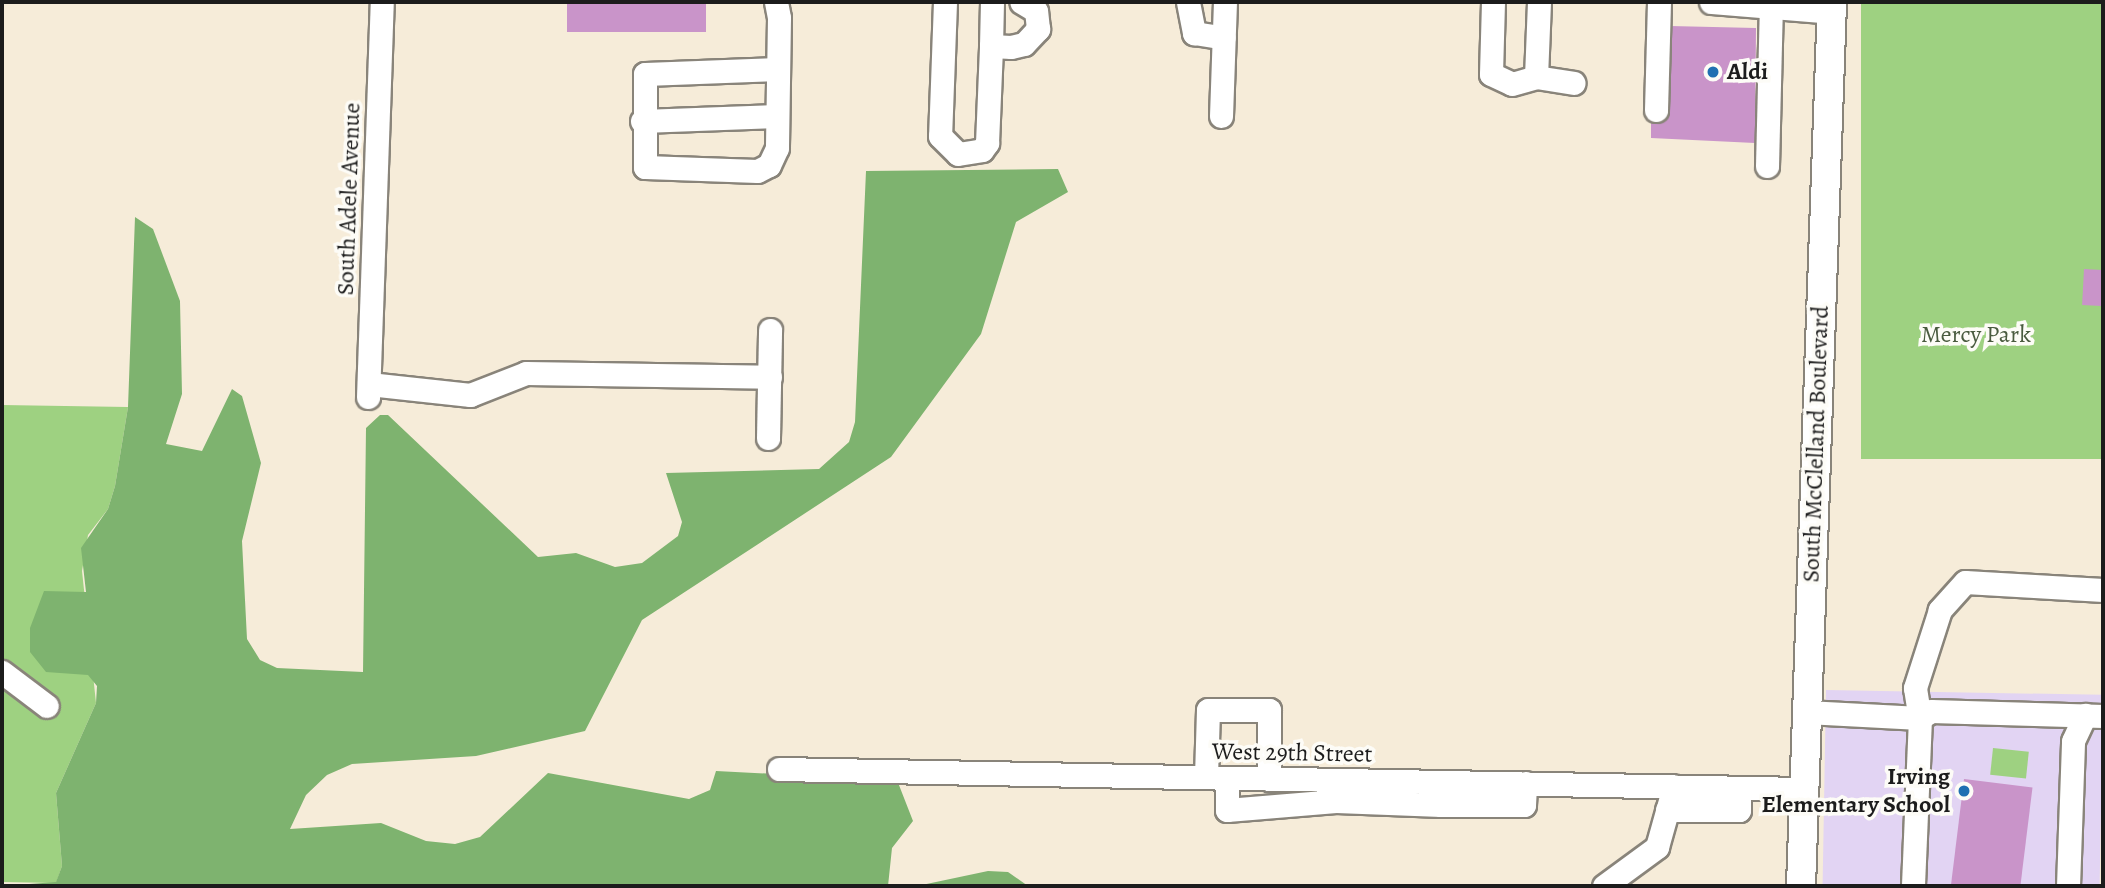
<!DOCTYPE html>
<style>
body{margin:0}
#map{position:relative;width:2105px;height:888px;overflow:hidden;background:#f6ecd9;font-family:Alegreya,serif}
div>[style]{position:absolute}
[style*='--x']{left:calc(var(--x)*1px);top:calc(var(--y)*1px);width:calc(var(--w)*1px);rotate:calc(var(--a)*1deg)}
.built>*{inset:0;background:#e2d4f3;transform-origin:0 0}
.green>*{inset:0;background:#9ed181;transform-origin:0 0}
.forest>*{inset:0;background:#7eb36f}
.building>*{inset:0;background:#c994c9;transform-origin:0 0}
.roads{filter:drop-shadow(2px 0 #89847a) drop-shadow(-2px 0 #89847a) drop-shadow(0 2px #89847a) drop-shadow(0 -2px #89847a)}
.minor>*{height:23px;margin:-11.5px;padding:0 11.5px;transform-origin:11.5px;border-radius:11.5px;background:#fff}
.major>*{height:28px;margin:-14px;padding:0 14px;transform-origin:14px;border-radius:14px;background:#fff}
.dots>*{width:19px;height:19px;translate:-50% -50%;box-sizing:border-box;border:4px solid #fdfcf7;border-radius:50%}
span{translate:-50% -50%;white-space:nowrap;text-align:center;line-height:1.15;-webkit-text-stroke:7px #fdfcf7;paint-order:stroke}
.poi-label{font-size:24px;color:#1c1c1c;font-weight:700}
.left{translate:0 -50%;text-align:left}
.right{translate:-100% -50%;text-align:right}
.street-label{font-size:24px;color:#1c1c1c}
.park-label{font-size:24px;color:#4a5b3f}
.frame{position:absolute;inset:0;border:4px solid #1c1c1c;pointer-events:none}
</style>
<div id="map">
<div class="built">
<i style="left:1826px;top:690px;width:277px;height:196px;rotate:1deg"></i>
</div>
<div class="green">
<i style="left:1861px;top:2px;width:242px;height:457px"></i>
<i style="clip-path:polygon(2px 405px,128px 407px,115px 486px,108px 509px,88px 535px,82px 571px,96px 703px,56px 793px,62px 866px,56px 883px,2px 882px)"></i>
<i style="left:1993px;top:748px;width:36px;height:27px;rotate:6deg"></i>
</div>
<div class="forest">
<i style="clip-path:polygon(1058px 169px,1068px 192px,1016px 222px,981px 334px,891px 457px,642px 620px,585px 731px,476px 756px,352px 764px,327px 775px,306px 795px,290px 829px,381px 823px,426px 841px,455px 844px,480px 837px,548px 773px,689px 799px,710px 790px,716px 771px,897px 780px,913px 821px,892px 848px,888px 886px,2px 886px,56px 882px,62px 866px,56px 793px,96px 703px,97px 686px,88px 675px,46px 672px,30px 652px,30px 628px,44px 591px,86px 592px,81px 548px,108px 509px,115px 486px,128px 407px,135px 217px,153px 229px,180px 301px,182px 394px,166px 444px,202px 451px,232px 389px,242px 396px,261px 463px,242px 541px,247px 639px,260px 660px,277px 668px,363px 672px,366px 428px,380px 415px,388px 415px,538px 557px,576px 553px,615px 567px,642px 563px,678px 536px,682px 522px,666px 473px,819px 469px,849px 442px,855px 422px,866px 171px)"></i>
<i style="clip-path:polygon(988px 871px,1008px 872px,1028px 886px,917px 886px)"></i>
</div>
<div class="building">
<i style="left:567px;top:2px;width:139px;height:30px"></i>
<i style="clip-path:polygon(1670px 26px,1756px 28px,1755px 143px,1651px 138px,1651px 116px,1669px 116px)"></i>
<i style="left:2084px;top:269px;width:19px;height:36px;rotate:3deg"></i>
<i style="left:1964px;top:779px;width:69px;height:108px;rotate:7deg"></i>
</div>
<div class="roads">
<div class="minor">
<i style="--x:776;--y:2;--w:16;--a:79"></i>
<i style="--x:779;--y:18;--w:130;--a:90.9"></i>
<i style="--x:777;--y:148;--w:19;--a:115"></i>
<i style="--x:769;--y:165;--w:13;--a:153"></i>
<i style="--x:757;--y:171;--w:112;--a:-178"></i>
<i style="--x:645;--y:167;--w:93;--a:-90"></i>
<i style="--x:645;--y:74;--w:133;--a:-2.2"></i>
<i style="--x:945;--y:2;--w:134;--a:92.1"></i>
<i style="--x:940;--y:136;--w:25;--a:45"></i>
<i style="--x:958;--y:154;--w:24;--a:-9"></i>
<i style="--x:982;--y:150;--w:9;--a:-54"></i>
<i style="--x:987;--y:143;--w:97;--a:-87.6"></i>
<i style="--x:992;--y:2;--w:44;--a:91.3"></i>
<i style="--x:991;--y:46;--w:20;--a:3"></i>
<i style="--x:1011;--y:47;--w:13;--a:-13"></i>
<i style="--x:1024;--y:44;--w:21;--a:-47"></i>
<i style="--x:1038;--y:29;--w:18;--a:-96"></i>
<i style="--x:1036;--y:11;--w:17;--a:-149"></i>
<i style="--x:1188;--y:2;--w:32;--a:79"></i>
<i style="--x:1194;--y:33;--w:30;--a:9"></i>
<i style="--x:1493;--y:2;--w:72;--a:91.6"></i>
<i style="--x:1491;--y:74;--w:23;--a:25"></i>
<i style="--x:1512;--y:84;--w:25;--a:-16"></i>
<i style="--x:1536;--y:77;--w:75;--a:-87.7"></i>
<i style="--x:1711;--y:2;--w:121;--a:4.7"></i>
<i style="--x:1536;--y:77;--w:38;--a:9"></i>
<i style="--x:1656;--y:110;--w:108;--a:-88.4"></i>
<i style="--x:1221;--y:116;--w:114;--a:-88"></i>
<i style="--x:642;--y:121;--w:135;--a:-2.1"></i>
<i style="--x:1767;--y:166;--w:159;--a:-88.6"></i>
<i style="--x:369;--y:384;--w:102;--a:6.2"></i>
<i style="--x:470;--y:395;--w:60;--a:-21.4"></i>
<i style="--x:526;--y:373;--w:244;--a:0.9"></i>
<i style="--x:368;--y:397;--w:395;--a:-88"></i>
<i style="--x:768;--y:438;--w:108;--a:-88.9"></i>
<i style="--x:2103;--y:590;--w:138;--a:-176.7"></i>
<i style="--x:1965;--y:582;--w:38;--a:132"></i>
<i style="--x:1940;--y:610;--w:82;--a:107.8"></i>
<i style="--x:1915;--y:688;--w:30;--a:81"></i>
<i style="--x:1920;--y:718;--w:13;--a:-32"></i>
<i style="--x:1931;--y:711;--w:172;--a:1.7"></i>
<i style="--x:2;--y:672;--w:56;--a:37.1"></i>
<i style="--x:1806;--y:712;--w:114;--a:3"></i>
<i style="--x:1920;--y:718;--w:168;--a:92.4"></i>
<i style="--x:779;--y:769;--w:1025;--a:1.12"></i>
<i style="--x:1206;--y:777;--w:67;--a:-88.3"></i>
<i style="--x:1208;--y:710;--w:61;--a:0"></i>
<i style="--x:1269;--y:710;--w:69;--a:90"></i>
<i style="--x:1227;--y:778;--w:32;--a:90"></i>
<i style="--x:1227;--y:810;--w:109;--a:-4.7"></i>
<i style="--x:1336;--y:801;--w:21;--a:-90"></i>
<i style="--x:1336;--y:801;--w:105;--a:2.2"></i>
<i style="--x:1441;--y:805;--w:23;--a:-90"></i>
<i style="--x:1441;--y:805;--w:83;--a:0"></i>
<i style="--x:1524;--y:805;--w:22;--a:-87"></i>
<i style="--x:1667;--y:810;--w:72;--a:0"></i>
<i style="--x:1739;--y:810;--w:22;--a:-90"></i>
<i style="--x:1604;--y:886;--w:66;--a:-36.3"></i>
<i style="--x:1657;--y:847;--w:63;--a:-74.4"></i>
<i style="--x:2068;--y:886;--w:145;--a:-88"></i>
<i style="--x:2073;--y:741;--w:29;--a:-65"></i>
</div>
<div class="major">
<i style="--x:1801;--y:886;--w:885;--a:-87.99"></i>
</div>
</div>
<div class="dots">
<i style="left:1713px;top:72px;background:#1f6fb2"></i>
<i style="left:1964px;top:791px;background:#1f6fb2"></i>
</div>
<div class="poi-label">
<span class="left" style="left:1727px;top:72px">Aldi</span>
<span class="right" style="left:1950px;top:791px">Irving<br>Elementary School</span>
</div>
<div class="street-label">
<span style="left:349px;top:199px;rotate:-88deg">South Adele Avenue</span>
<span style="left:1816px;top:444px;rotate:-88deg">South McClelland Boulevard</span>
<span style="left:1292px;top:753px;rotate:1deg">West 29th Street</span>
</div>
<div class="park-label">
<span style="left:1976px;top:335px">Mercy Park</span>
</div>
<div class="frame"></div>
</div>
